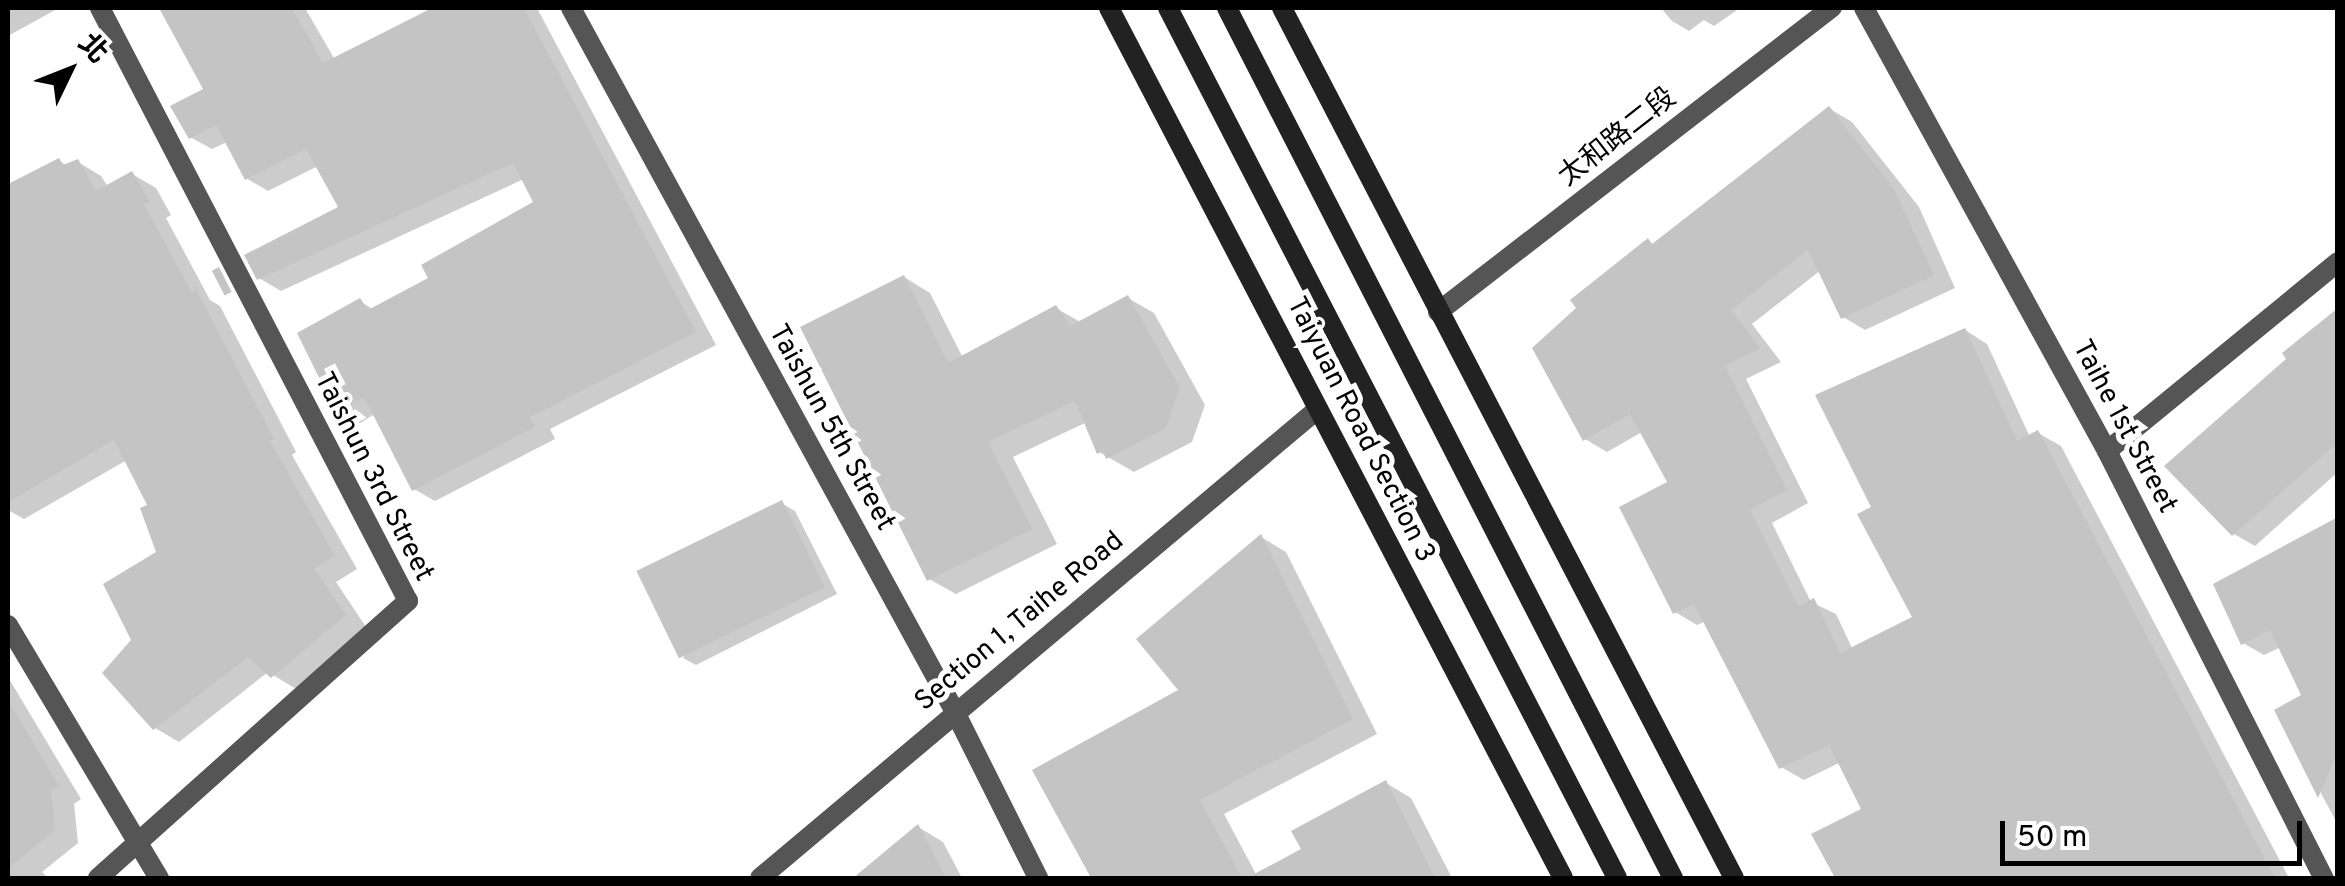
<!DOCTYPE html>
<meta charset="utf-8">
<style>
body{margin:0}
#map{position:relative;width:2345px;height:886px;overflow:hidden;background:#fff;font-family:Overpass,"Noto Sans TC",sans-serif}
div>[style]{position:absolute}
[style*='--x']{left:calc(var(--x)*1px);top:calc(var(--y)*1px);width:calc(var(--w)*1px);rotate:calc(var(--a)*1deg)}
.shadow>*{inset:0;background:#0003}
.building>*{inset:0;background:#c4c4c4;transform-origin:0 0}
.street>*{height:20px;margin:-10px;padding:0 10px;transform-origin:10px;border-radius:10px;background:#555}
.secondary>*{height:20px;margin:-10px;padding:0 10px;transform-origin:10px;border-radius:10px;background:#222}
span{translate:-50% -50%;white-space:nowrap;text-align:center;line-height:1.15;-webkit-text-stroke:10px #fff;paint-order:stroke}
.street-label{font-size:28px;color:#000}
.frame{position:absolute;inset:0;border:10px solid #000;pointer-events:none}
.north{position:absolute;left:20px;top:20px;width:100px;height:100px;-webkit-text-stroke:8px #fff;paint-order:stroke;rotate:47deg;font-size:28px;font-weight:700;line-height:40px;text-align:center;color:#000}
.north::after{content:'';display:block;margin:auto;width:35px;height:45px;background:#000;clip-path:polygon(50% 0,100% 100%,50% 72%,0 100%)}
.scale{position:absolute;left:2000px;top:821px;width:302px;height:45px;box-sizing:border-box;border:5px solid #000;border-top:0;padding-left:12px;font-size:30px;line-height:35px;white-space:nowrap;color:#000;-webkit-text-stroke:8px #fff;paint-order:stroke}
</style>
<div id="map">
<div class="shadow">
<i style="clip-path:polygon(8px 8px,57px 8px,57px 9px,8px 36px)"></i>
<i style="clip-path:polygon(162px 8px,305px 8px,335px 60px,437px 8px,537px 8px,716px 345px,550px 429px,555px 439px,435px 501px,414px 489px,375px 414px,360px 423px,338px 410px,360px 301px,374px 310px,431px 279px,537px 203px,524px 179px,281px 291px,259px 278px,341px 208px,318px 166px,268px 191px,246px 178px,227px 142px,212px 149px,190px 137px,206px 90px)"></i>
<i style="clip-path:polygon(1661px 8px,1740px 8px,1714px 26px,1704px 20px,1689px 31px,1672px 21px)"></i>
<i style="clip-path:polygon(1830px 109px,1852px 122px,1919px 207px,1955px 288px,1865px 330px,1843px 317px,1821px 270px,1752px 324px,1781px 362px,1746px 379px,1808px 503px,1772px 523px,1811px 602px,1836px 614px,1853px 650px,1915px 618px,1875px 508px,1965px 330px,1987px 344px,2030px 437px,2038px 433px,2061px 446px,2289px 878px,1837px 878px,1814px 835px,1864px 810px,1841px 762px,1804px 780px,1781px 767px,1706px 621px,1697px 625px,1675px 612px,1670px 483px,1642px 432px,1607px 452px,1585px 439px,1648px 241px,1654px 245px)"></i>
<i style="clip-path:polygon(59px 161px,68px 166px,78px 162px,101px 176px,108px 187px,132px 174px,156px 188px,171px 215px,166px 218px,210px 300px,220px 306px,296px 452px,292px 455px,357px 569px,336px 582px,368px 630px,296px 689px,268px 672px,179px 742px,155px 728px,134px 640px,159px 553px,151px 506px,127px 460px,24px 519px,8px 510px,8px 187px)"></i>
<i style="clip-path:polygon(904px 277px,930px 293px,963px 358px,1056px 308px,1082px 323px,1128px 298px,1154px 313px,1205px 405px,1192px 442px,1134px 472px,1099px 452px,1087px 422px,1013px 457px,1057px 544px,956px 594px,929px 579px)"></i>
<i style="clip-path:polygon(2338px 311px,2338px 472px,2255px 546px,2234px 534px,2290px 359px)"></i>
<i style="clip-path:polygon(781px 503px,795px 511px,837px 594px,696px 665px,683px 658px)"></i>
<i style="clip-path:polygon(2338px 520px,2338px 825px,2277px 711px,2304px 697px,2281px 647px,2264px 655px,2243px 643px)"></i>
<i style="clip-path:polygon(1261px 537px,1286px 552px,1377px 734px,1224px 814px,1257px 876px,1304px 850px,1386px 783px,1411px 798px,1452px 878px,1093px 878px,1036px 771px,1181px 690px)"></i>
<i style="clip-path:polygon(8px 677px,81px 799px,74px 804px,78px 843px,42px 872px,48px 878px,8px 878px)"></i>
<i style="clip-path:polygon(918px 827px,943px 842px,962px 878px,857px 878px)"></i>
</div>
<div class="building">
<i style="clip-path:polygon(159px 8px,292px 8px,323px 63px,432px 8px,524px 8px,696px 332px,530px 417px,535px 427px,412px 491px,364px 397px,336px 412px,297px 333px,360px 298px,368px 310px,428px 278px,421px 265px,533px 202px,513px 163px,257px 280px,244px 255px,338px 207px,306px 149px,245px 180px,216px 125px,189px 139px,170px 106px,203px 89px)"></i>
<i style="clip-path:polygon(1829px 106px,1894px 189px,1934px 275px,1841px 319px,1808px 250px,1731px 310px,1760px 348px,1725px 366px,1787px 490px,1750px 510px,1798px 606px,1814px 598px,1840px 653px,1912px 617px,1857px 514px,1871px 507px,1815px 395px,1965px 328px,2017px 441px,2038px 430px,2275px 878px,1835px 878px,1811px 834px,1861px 809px,1829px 745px,1779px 769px,1694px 604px,1673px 614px,1619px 507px,1667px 482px,1630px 414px,1583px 441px,1532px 348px,1576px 308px,1570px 300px,1648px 238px,1652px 244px)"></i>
<i style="clip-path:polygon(59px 158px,63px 165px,78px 159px,96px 191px,132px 171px,150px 202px,144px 204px,192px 293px,196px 289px,274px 439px,270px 441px,335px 556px,314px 568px,346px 615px,271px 678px,248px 657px,153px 730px,102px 673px,131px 640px,103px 584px,156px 552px,140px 508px,147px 505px,114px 440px,8px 502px,8px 184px)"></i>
<i style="left:219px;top:267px;width:28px;height:8px;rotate:63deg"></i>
<i style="clip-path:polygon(904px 275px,948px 363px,1056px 305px,1070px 326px,1128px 295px,1180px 388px,1166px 428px,1106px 459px,1103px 451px,1097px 454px,1075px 401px,988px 442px,1032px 529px,927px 581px,800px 327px)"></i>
<i style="clip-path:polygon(2338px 308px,2338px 442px,2232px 536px,2164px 466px,2286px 359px,2282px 353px)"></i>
<i style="left:782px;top:500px;width:97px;height:162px;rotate:64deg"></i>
<i style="clip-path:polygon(2338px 517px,2338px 751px,2318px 798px,2274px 710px,2301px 695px,2270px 630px,2241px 645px,2213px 584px)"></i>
<i style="clip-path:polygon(1261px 534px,1353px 719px,1200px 800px,1242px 878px,1091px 878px,1032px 770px,1178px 690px,1136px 639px)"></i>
<i style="clip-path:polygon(8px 700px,59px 786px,51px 790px,55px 830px,8px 868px)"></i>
<i style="clip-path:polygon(1386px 780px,1435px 878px,1247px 878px,1301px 849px,1291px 831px)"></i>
<i style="clip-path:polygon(918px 824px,946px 878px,853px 878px)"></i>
</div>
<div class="street">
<i style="--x:571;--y:8;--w:802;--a:61.39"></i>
<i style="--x:955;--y:712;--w:186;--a:63.4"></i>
<i style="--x:1864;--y:8;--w:505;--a:61.25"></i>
<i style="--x:2107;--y:451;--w:479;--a:63.1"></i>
<i style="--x:1438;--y:312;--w:498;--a:-37.7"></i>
<i style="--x:2107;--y:451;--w:298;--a:-39.3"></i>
<i style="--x:8;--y:625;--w:295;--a:59.2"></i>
<i style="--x:98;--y:878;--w:416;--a:-41.8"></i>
<i style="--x:408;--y:601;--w:668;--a:-117.45"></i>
<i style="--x:760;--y:878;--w:729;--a:-40.05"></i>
</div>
<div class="secondary">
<i style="--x:1109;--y:8;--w:981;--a:62.44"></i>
<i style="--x:1168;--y:8;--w:979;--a:62.7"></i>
<i style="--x:1227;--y:8;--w:978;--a:62.86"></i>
<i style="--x:1282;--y:8;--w:980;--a:62.55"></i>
</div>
<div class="street-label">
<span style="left:1618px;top:138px;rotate:-38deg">太和路二段</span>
<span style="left:2124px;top:427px;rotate:62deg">Taihe 1st Street</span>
<span style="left:831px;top:428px;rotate:61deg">Taishun 5th Street</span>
<span style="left:1360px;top:430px;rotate:63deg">Taiyuan Road Section 3</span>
<span style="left:373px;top:477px;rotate:63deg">Taishun 3rd Street</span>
<span style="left:1020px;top:622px;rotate:-40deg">Section 1, Taihe Road</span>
</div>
<div class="frame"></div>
<div class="north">北</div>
<div class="scale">50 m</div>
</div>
